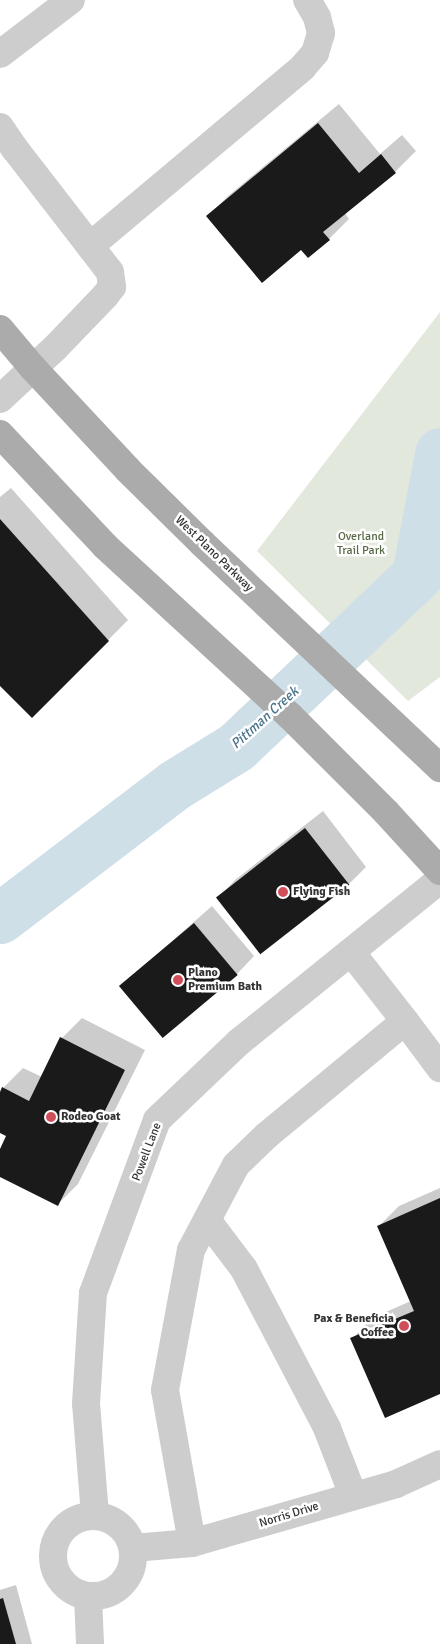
<!DOCTYPE html>
<style>
body{margin:0}
#map{position:relative;width:440px;height:1644px;overflow:hidden;background:#fff;font-family:Signika,sans-serif}
div>[style]{position:absolute}
[style*='--x']{left:calc(var(--x)*1px);top:calc(var(--y)*1px);width:calc(var(--w)*1px);rotate:calc(var(--a)*1deg)}
.green>*{inset:0;background:#e3e8dd}
.shadow>*{inset:0;background:#0003}
.river>*{height:51px;margin:-25.5px;padding:0 25.5px;transform-origin:25.5px;border-radius:25.5px;background:#cfdfe8}
.building>*{inset:0;background:#1a1a1a;transform-origin:0 0}
.minor>*{height:28px;margin:-14px;padding:0 14px;transform-origin:14px;border-radius:14px;background:#cdcdcd}
.minor>.ring{margin:-14px;padding:0;box-sizing:content-box;background:none;border:28px solid #cdcdcd;border-radius:50%}
.major>*{height:28px;margin:-14px;padding:0 14px;transform-origin:14px;border-radius:14px;background:#ababab}
.dots>*{width:14px;height:14px;translate:-50% -50%;box-sizing:border-box;border:2px solid #fff;border-radius:50%}
span{translate:-50% -50%;white-space:nowrap;text-align:center;line-height:1.15;-webkit-text-stroke:5px #fff;paint-order:stroke}
.park-label{font-size:12px;color:#576a45}
.street-label{font-size:12px;color:#333}
.poi-label{font-size:12px;color:#333;font-weight:700}
.left{translate:0 -50%;text-align:left}
.right{translate:-100% -50%;text-align:right}
.water-label{font-size:14px;color:#4a738c;font-style:italic}
</style>
<div id="map">
<div class="green">
<i style="clip-path:polygon(440px 312px,440px 677px,408px 701px,257px 551px)"></i>
</div>
<div class="shadow">
<i style="clip-path:polygon(339px 104px,380px 154px,402px 135px,416px 151px,395px 172px,345px 213px,349px 219px,329px 239px,302px 248px,208px 216px,228px 196px)"></i>
<i style="clip-path:polygon(11px 488px,128px 620px,32px 717px,0 684px,0 497px)"></i>
<i style="clip-path:polygon(323px 811px,366px 867px,348px 885px,218px 898px,235px 880px)"></i>
<i style="clip-path:polygon(212px 906px,254px 956px,237px 974px,121px 986px)"></i>
<i style="clip-path:polygon(82px 1018px,145px 1050px,78px 1184px,58px 1204px,0 1175px,0 1152px,8px 1136px,0 1132px,0 1094px,3px 1088px,23px 1068px,42px 1077px,62px 1038px)"></i>
<i style="clip-path:polygon(440px 1188px,440px 1393px,352px 1339px,372px 1318px,411px 1301px,379px 1226px,399px 1206px)"></i>
<i style="clip-path:polygon(16px 1585px,32px 1644px,0 1644px,0 1590px)"></i>
</div>
<div class="river">
<i style="--x:0;--y:918;--w:221;--a:-37.3"></i>
<i style="--x:176;--y:784;--w:70;--a:-31.7"></i>
<i style="--x:236;--y:747;--w:250;--a:-43.5"></i>
<i style="--x:417;--y:575;--w:124;--a:-79.3"></i>
</div>
<div class="building">
<i style="clip-path:polygon(318px 123px,359px 173px,381px 154px,396px 173px,323px 232px,330px 240px,308px 258px,301px 250px,262px 283px,206px 216px)"></i>
<i style="clip-path:polygon(0 519px,109px 641px,32px 718px,0 686px)"></i>
<i style="left:305px;top:828px;width:72px;height:113px;rotate:52deg"></i>
<i style="left:194px;top:923px;width:68px;height:98px;rotate:50deg"></i>
<i style="clip-path:polygon(60px 1037px,125px 1070px,58px 1206px,0 1177px,0 1149px,6px 1136px,0 1133px,0 1092px,2px 1087px,29px 1101px)"></i>
<i style="clip-path:polygon(440px 1198px,440px 1394px,385px 1418px,350px 1338px,414px 1311px,377px 1226px)"></i>
<i style="clip-path:polygon(3px 1598px,16px 1644px,0 1644px,0 1599px)"></i>
</div>
<div class="minor">
<i style="--x:0;--y:54;--w:89;--a:-37.3"></i>
<i style="--x:0;--y:127;--w:27;--a:56"></i>
<i style="--x:15;--y:149;--w:155;--a:52.3"></i>
<i style="--x:110;--y:272;--w:15;--a:82"></i>
<i style="--x:112;--y:287;--w:11;--a:128"></i>
<i style="--x:105;--y:296;--w:72;--a:133.9"></i>
<i style="--x:55;--y:348;--w:75;--a:137.2"></i>
<i style="--x:90;--y:246;--w:277;--a:-40"></i>
<i style="--x:302;--y:68;--w:20;--a:-49"></i>
<i style="--x:315;--y:53;--w:21;--a:-73"></i>
<i style="--x:321;--y:33;--w:16;--a:-104"></i>
<i style="--x:317;--y:17;--w:20;--a:-120"></i>
<i style="--x:351;--y:952;--w:88;--a:52"></i>
<i style="--x:207;--y:1220;--w:61;--a:52.9"></i>
<i style="--x:244;--y:1269;--w:179;--a:62.4"></i>
<i style="--x:327;--y:1428;--w:72;--a:68.8"></i>
<i style="--x:95;--y:1515;--w:111;--a:-94.6"></i>
<i style="--x:86;--y:1404;--w:111;--a:-86.4"></i>
<i style="--x:93;--y:1293;--w:184;--a:-69.7"></i>
<i style="--x:157;--y:1120;--w:113;--a:-43.6"></i>
<i style="--x:239;--y:1042;--w:258;--a:-38.9"></i>
<i class="ring" style="left:53px;top:1516px;width:52px;height:52px"></i>
<i style="--x:192;--y:1543;--w:155;--a:-100"></i>
<i style="--x:165;--y:1390;--w:142;--a:-79.5"></i>
<i style="--x:191;--y:1250;--w:96;--a:-62.1"></i>
<i style="--x:236;--y:1165;--w:42;--a:-44"></i>
<i style="--x:266;--y:1136;--w:180;--a:-39.6"></i>
<i style="--x:405;--y:1021;--w:59;--a:53.3"></i>
<i style="--x:133;--y:1548;--w:59;--a:-4.8"></i>
<i style="--x:192;--y:1543;--w:212;--a:-16.1"></i>
<i style="--x:396;--y:1484;--w:48;--a:-24.4"></i>
<i style="--x:88;--y:1596;--w:48;--a:87.6"></i>
</div>
<div class="major">
<i style="--x:0;--y:329;--w:51;--a:49.8"></i>
<i style="--x:33;--y:368;--w:139;--a:47"></i>
<i style="--x:128;--y:470;--w:104;--a:44.6"></i>
<i style="--x:202;--y:543;--w:328;--a:43.4"></i>
<i style="--x:0;--y:434;--w:154;--a:46.8"></i>
<i style="--x:105;--y:546;--w:251;--a:42.6"></i>
<i style="--x:290;--y:716;--w:136;--a:45"></i>
<i style="--x:386;--y:812;--w:80;--a:47.5"></i>
</div>
<div class="dots">
<i style="left:283px;top:892px;background:#d04e5a"></i>
<i style="left:178px;top:980px;background:#d04e5a"></i>
<i style="left:51px;top:1117px;background:#d04e5a"></i>
<i style="left:404px;top:1326px;background:#d04e5a"></i>
</div>
<div class="park-label">
<span style="left:361px;top:544px">Overland<br>Trail Park</span>
</div>
<div class="street-label">
<span style="left:214px;top:554px;rotate:44deg">West Plano Parkway</span>
<span style="left:147px;top:1152px;rotate:-69deg">Powell Lane</span>
<span style="left:289px;top:1515px;rotate:-17deg">Norris Drive</span>
</div>
<div class="poi-label">
<span class="left" style="left:293px;top:892px">Flying Fish</span>
<span class="left" style="left:188px;top:980px">Plano<br>Premium Bath</span>
<span class="left" style="left:61px;top:1117px">Rodeo Goat</span>
<span class="right" style="left:394px;top:1326px">Pax &amp; Beneficia<br>Coffee</span>
</div>
<div class="water-label">
<span style="left:265px;top:718px;rotate:-42deg">Pittman Creek</span>
</div>
</div>
